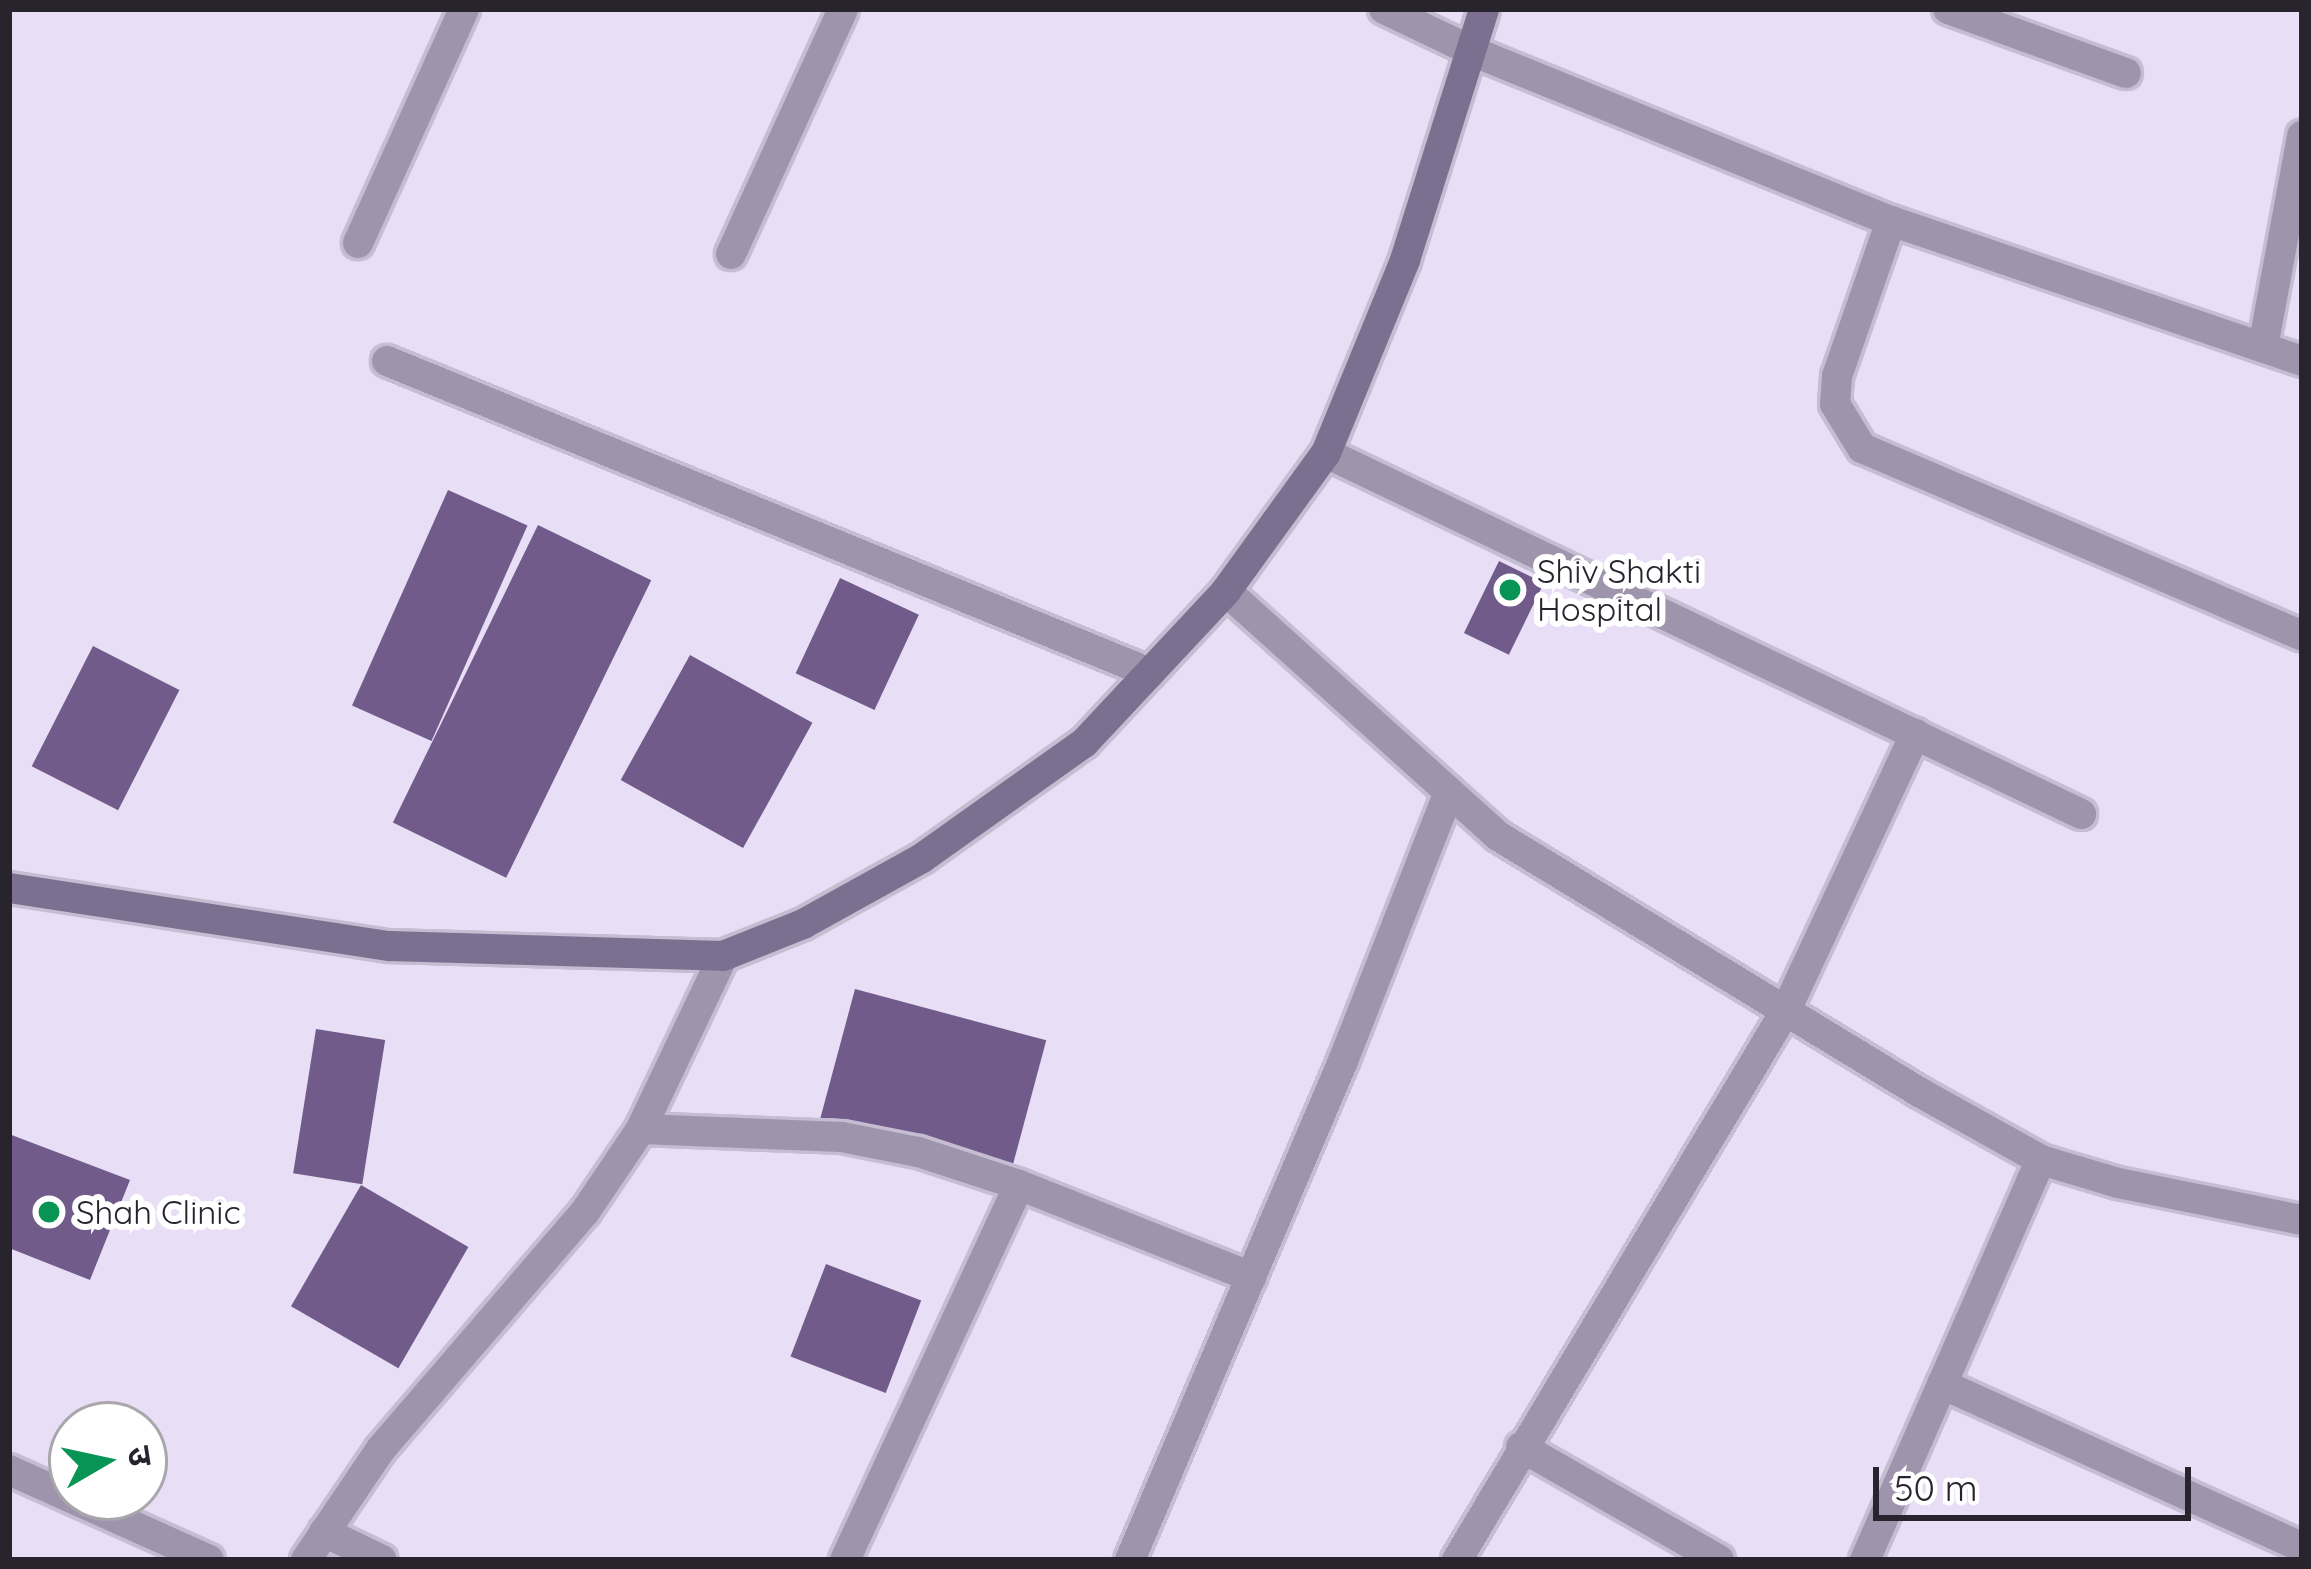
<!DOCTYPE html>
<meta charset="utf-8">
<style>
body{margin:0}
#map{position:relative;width:2311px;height:1569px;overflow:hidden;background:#e8def5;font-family:Quicksand,"Noto Sans Devanagari",sans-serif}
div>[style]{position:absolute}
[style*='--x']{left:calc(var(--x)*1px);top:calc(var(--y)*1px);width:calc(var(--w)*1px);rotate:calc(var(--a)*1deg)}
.building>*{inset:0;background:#715b8a;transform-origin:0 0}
.roads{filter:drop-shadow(3px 0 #c5bdd1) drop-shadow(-3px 0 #c5bdd1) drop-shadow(0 3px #c5bdd1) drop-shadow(0 -3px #c5bdd1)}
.minor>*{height:30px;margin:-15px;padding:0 15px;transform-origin:15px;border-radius:15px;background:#9e95ac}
.tertiary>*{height:30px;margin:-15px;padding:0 15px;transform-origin:15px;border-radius:15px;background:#9e95ac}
.secondary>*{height:30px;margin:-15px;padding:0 15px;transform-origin:15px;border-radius:15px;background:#7d6f90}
.dots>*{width:33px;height:33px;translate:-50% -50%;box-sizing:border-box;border:6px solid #fff;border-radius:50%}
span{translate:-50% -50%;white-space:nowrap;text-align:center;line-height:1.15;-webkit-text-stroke:12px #fff;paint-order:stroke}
.poi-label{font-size:33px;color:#28242d}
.left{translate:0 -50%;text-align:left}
.frame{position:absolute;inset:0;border:12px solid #28242d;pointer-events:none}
.north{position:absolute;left:48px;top:1401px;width:120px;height:120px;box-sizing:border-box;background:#fff;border:3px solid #a9a7ab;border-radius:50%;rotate:81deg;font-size:33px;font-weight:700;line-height:48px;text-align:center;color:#28242d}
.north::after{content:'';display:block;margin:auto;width:42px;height:54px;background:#089454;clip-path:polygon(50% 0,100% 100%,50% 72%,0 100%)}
.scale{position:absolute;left:1873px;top:1467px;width:318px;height:54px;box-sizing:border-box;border:6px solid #28242d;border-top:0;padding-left:15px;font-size:36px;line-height:42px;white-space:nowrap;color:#28242d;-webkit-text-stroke:9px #fff;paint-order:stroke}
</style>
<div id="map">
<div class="building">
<i style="left:448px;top:490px;width:87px;height:236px;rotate:24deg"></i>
<i style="left:538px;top:525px;width:126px;height:331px;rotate:26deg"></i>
<i style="left:1499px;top:561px;width:50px;height:80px;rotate:26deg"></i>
<i style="left:840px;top:578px;width:87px;height:105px;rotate:25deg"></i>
<i style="left:93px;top:646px;width:97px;height:135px;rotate:27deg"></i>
<i style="left:690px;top:655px;width:140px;height:143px;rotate:29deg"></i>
<i style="left:855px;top:989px;width:198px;height:136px;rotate:15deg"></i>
<i style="left:316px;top:1029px;width:70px;height:146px;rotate:9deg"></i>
<i style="clip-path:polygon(9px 1134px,130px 1180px,90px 1280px,9px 1248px)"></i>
<i style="left:361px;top:1185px;width:124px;height:140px;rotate:30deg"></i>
<i style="left:826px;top:1264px;width:102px;height:99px;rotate:21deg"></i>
</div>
<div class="roads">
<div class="minor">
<i style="--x:1384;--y:9;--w:100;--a:25.5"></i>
<i style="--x:1474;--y:52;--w:450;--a:22.1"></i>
<i style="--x:1891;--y:221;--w:434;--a:18.8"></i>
<i style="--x:1948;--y:9;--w:189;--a:19.8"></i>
<i style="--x:1891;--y:221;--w:164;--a:109.2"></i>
<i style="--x:1837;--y:376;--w:28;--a:94"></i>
<i style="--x:1835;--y:404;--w:52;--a:58.5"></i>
<i style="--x:1862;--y:448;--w:478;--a:23.1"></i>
<i style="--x:358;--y:243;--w:257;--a:-65.6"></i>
<i style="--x:731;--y:254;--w:269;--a:-65.4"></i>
<i style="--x:2263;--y:347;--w:215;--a:-79.5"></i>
<i style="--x:387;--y:361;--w:824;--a:22.24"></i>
<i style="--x:1326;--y:453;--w:837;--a:25.55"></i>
<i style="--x:1226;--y:591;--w:366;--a:42"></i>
<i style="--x:1498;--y:836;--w:493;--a:31.3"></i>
<i style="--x:1919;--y:1092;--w:140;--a:29.1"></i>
<i style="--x:2041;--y:1160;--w:80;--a:16.6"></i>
<i style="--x:2118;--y:1183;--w:188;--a:11.4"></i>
<i style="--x:641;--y:1129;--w:201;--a:2.3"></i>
<i style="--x:842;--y:1137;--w:77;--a:11.2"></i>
<i style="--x:918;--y:1152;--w:106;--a:18.1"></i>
<i style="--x:1019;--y:1185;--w:250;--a:21.6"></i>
<i style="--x:1942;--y:1384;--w:395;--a:24.4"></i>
<i style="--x:1521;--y:1447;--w:228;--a:29.7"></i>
<i style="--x:9;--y:1470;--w:219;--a:24.2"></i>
<i style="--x:324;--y:1532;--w:64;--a:25.8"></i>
<i style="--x:845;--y:1560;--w:413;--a:-65.1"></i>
<i style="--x:1130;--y:1560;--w:543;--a:-66.88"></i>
<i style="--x:1343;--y:1061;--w:289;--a:-68.5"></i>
<i style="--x:1457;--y:1560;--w:641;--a:-59.11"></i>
<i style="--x:1786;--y:1010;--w:305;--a:-64.9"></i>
<i style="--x:1865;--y:1560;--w:437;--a:-66.3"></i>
</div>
<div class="tertiary">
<i style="--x:306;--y:1560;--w:134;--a:-56"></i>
<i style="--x:381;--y:1449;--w:313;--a:-49.3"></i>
<i style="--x:585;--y:1212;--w:100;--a:-56"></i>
<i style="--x:641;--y:1129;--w:191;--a:-64.6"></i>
</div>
<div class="secondary">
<i style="--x:9;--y:888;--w:385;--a:8.7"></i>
<i style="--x:390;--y:946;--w:333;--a:1.7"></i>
<i style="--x:723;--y:956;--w:86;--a:-21.8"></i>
<i style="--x:803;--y:924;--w:136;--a:-29"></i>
<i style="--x:922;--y:858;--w:199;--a:-35.4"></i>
<i style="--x:1084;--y:743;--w:208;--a:-46.9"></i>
<i style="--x:1226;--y:591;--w:170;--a:-54.1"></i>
<i style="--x:1326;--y:453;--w:209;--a:-67.7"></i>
<i style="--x:1405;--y:260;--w:263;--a:-72.5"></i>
</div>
</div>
<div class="dots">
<i style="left:1510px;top:590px;background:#089454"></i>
<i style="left:49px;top:1212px;background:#089454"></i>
</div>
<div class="poi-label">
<span class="left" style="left:1537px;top:590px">Shiv Shakti<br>Hospital</span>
<span class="left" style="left:76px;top:1212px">Shah Clinic</span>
</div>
<div class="frame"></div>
<div class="north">उ</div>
<div class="scale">50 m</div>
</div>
